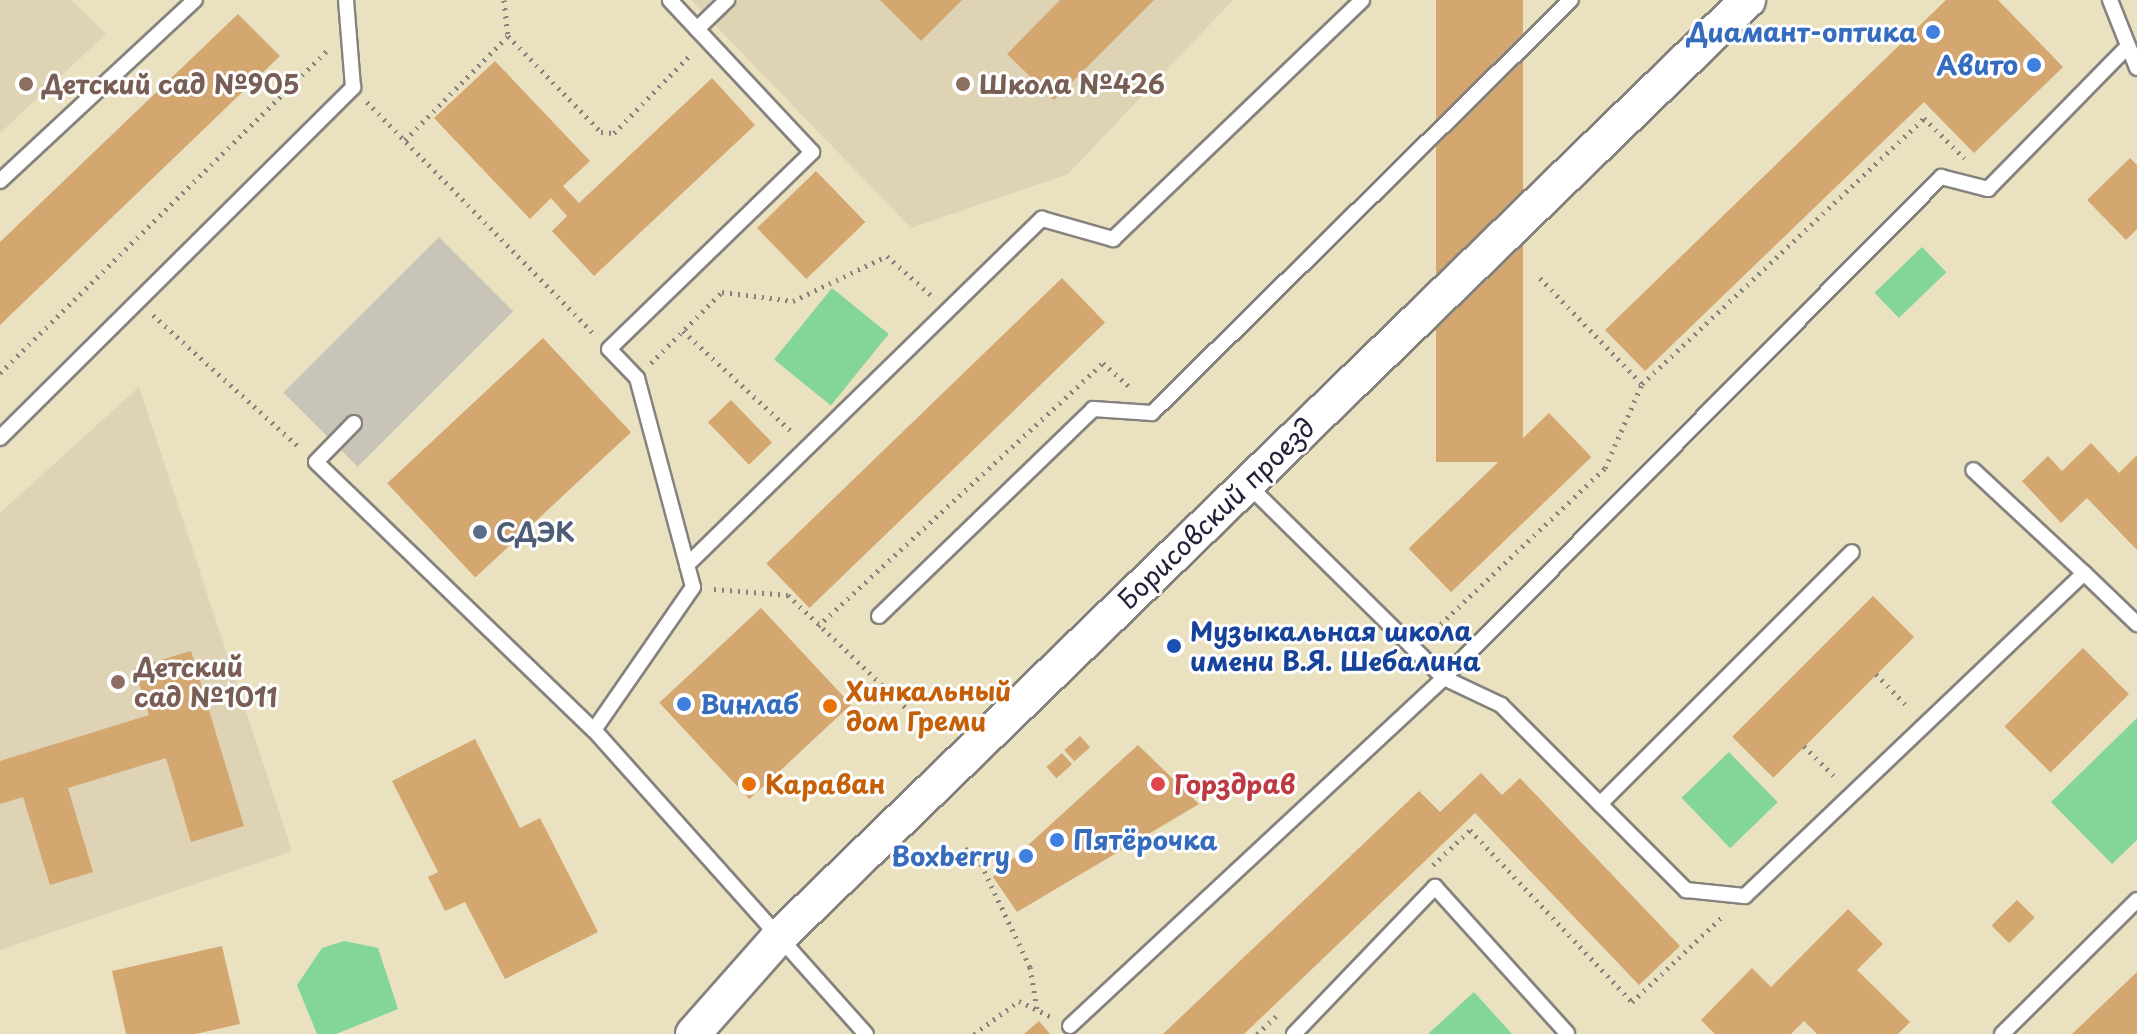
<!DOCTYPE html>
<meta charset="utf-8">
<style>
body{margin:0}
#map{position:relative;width:2137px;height:1034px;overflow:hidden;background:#eae1c0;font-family:"Playpen Sans",sans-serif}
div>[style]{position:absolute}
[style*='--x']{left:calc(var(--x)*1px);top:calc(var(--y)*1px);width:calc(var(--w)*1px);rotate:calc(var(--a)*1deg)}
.built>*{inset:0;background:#dfd3b5}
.industrial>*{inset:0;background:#c8c4b8;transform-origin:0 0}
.green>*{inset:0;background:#83d698;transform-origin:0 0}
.building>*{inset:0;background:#d4a670;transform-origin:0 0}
.path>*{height:5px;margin-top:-2.5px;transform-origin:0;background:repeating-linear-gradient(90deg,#86827e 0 2px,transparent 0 8px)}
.roads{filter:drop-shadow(2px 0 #86827e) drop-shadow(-2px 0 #86827e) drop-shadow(0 2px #86827e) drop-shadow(0 -2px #86827e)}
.service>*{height:14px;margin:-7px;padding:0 7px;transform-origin:7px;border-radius:7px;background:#fff}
.tertiary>*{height:34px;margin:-17px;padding:0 17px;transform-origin:17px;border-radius:17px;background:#fff}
.dots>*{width:22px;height:22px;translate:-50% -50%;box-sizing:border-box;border:4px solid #fff;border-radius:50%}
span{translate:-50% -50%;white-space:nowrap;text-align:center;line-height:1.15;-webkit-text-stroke:6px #fff;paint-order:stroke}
.shop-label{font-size:26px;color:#366cbe;font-weight:700}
.right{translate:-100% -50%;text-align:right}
.left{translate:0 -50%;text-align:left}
.education-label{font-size:26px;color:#785e54;font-weight:700}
.street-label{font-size:26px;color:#22223b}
.service-label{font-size:26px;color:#4e5e75;font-weight:700}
.transit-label{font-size:26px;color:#164399;font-weight:700}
.food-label{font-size:26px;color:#c56008;font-weight:700}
.health-label{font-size:26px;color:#be3a42;font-weight:700}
</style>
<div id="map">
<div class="built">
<i style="clip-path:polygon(0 0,71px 0,106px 34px,0 133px)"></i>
<i style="clip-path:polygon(691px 0,1233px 0,1068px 174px,911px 228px)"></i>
<i style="clip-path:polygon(139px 387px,292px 851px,0 950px,0 513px)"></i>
</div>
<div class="industrial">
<i style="left:439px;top:237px;width:105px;height:220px;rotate:45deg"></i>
</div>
<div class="green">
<i style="left:1922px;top:247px;width:35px;height:66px;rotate:46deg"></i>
<i style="left:832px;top:288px;width:73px;height:92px;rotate:39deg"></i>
<i style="clip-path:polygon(2137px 718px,2137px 840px,2112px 864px,2051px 802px)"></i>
<i style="left:1729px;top:752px;width:70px;height:66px;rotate:46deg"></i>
<i style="clip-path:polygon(344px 941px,378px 948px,398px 1009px,336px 1034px,317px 1034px,297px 985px,322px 948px)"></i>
<i style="clip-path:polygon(1474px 992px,1512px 1034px,1428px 1034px)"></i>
</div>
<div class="building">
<i style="clip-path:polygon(880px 0,962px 0,921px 41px)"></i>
<i style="clip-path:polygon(1060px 0,1154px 0,1054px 100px,1007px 54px)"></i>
<i style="left:1436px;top:0;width:87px;height:462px"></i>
<i style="clip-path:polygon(1946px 0,1998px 0,2063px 67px,1974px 153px,1924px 102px,1645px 371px,1605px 330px)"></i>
<i style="clip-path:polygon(238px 14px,280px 56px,0 325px,0 242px)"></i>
<i style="clip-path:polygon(495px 61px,590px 161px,563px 186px,579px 203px,712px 78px,755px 125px,594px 276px,552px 231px,567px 216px,551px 198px,530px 219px,434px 118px)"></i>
<i style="clip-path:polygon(2130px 158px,2137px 165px,2137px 229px,2126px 240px,2087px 200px)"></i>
<i style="left:816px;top:171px;width:71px;height:82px;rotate:46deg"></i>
<i style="left:1062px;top:278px;width:62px;height:411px;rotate:46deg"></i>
<i style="left:543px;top:338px;width:129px;height:213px;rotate:47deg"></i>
<i style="left:731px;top:400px;width:59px;height:32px;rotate:46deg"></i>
<i style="left:1549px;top:413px;width:61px;height:195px;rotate:46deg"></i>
<i style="clip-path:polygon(2091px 443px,2119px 473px,2137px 455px,2137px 550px,2087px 498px,2061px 523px,2022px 481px,2048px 456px,2062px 471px)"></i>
<i style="left:1873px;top:596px;width:58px;height:199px;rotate:45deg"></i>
<i style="left:761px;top:608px;width:132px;height:139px;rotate:47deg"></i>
<i style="left:2083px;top:648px;width:65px;height:111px;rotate:45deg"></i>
<i style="clip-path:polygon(191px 651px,244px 826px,191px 842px,166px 758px,68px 788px,93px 872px,50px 885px,23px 797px,0 804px,0 761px,149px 715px,134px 668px)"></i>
<i style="left:1080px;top:736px;width:15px;height:21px;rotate:48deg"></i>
<i style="clip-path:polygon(475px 739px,520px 828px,540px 818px,598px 932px,505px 979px,465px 902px,445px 911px,428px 877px,438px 872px,392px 781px)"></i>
<i style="clip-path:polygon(1138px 745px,1199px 804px,1017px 912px,993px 877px)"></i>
<i style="left:1062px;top:753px;width:15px;height:21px;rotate:48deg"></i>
<i style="clip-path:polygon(1481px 773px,1502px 795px,1520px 778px,1680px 946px,1639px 985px,1475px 813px,1244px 1034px,1163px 1034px,1419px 791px,1440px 812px)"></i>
<i style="left:2017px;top:900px;width:25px;height:36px;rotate:45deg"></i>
<i style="clip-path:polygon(1848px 909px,1883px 944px,1857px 970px,1910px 1022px,1898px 1034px,1817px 1034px,1804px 1021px,1791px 1034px,1715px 1034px,1701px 1020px,1752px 968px,1771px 987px)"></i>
<i style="clip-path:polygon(222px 946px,240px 1024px,195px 1034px,126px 1034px,112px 971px)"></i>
<i style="clip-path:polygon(2137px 972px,2137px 1034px,2072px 1034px)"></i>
<i style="clip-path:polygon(1039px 1021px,1050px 1034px,1024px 1034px)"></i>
</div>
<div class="path">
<i style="--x:504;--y:0;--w:36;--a:84"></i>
<i style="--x:367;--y:102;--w:326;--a:45.6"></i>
<i style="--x:405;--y:140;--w:146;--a:-45.3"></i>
<i style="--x:508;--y:36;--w:134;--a:45.9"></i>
<i style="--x:601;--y:132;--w:13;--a:4"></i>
<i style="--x:614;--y:133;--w:110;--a:-45.7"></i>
<i style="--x:1540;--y:278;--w:147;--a:46.1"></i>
<i style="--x:1642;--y:384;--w:388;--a:-43.3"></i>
<i style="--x:1924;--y:118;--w:57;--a:45"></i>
<i style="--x:153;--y:315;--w:198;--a:42.1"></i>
<i style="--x:683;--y:331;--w:150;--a:42.8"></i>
<i style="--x:651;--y:363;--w:100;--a:-45"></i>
<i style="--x:722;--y:292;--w:72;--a:7.2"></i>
<i style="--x:793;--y:301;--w:104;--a:-25.6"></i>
<i style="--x:887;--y:256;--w:62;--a:41.7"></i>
<i style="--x:0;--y:373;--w:459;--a:-44.6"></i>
<i style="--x:714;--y:589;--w:74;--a:4.6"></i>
<i style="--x:788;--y:595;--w:187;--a:43.7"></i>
<i style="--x:818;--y:626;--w:388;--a:-42.7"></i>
<i style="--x:1103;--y:363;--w:39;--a:42"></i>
<i style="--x:1429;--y:635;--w:243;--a:-43.5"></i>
<i style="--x:1605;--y:468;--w:92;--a:-66.2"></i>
<i style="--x:1876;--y:674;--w:47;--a:45.9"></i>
<i style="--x:1804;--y:746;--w:47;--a:45"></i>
<i style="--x:965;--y:848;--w:23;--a:45"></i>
<i style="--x:981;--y:864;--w:114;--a:64.6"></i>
<i style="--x:1030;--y:967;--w:43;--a:80.5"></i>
<i style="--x:1433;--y:865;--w:51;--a:-43.4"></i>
<i style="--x:1470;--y:830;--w:236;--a:46.7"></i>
<i style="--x:1632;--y:1002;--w:127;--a:-43.4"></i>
<i style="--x:974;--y:1034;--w:56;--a:-36.3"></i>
<i style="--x:1019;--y:1001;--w:37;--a:26"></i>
<i style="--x:1257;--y:1034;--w:26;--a:-43"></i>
</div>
<div class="roads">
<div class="service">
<i style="--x:2110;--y:0;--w:73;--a:68.3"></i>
<i style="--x:697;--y:29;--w:42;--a:-44"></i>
<i style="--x:0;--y:181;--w:266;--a:-42.9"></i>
<i style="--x:354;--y:423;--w:54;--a:134.3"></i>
<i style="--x:316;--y:462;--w:386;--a:44"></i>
<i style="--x:594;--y:730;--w:408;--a:48.2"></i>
<i style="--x:0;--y:438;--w:498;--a:-44.8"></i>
<i style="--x:353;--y:87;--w:87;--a:-94.6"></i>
<i style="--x:1247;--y:484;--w:276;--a:44.6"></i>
<i style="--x:1444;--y:678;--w:63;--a:25.3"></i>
<i style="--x:1501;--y:705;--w:262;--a:45"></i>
<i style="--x:1686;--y:890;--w:59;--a:5.8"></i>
<i style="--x:1745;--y:896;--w:468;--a:-43.6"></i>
<i style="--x:2084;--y:573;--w:151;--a:-137.1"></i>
<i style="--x:687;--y:565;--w:496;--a:-44.3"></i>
<i style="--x:1042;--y:219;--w:74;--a:15.7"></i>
<i style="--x:1113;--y:239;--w:345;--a:-43.8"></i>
<i style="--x:2084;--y:573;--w:74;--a:43.9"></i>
<i style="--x:879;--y:616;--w:298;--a:-44"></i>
<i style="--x:1093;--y:409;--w:59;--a:3.9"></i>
<i style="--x:1152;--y:413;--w:588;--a:-44.59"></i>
<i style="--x:594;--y:730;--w:174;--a:-55.3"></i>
<i style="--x:693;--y:587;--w:216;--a:-105"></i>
<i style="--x:637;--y:378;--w:40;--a:-134"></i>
<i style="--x:609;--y:349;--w:283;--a:-44.1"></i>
<i style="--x:812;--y:152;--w:208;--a:-133.1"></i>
<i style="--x:1600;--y:804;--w:356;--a:-45"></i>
<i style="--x:1070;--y:1026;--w:511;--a:-42.94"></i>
<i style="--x:1444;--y:678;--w:706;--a:-45.23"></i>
<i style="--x:1941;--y:177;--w:49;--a:14.3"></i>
<i style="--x:1988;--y:189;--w:199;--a:-45.6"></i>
<i style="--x:1294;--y:1034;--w:204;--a:-46.2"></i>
<i style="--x:1435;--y:887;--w:197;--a:47.9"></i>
<i style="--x:2002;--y:1034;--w:190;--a:-44.8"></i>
</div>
<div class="tertiary">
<i style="--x:693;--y:1034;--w:127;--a:-48.5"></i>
<i style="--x:777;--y:939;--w:1351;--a:-44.04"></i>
</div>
</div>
<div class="dots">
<i style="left:1933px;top:32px;background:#3f7fe0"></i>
<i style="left:2034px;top:65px;background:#3f7fe0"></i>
<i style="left:26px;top:84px;background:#8d6e63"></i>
<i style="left:963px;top:84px;background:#8d6e63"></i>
<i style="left:480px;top:532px;background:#5c6f8a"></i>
<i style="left:1174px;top:646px;background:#1a4fb4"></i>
<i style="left:118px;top:682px;background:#8d6e63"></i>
<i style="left:684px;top:704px;background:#3f7fe0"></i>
<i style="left:830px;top:706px;background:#e8710a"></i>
<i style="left:749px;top:784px;background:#e8710a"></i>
<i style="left:1158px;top:784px;background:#e0444e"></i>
<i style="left:1057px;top:840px;background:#3f7fe0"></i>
<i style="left:1026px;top:856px;background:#3f7fe0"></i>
</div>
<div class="shop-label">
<span class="right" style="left:1917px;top:32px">Диамант-оптика</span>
<span class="right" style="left:2018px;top:65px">Авито</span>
<span class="left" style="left:700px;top:704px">Винлаб</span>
<span class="left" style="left:1073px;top:840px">Пятёрочка</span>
<span class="right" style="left:1010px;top:856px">Boxberry</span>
</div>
<div class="education-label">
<span class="left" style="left:42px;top:84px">Детский сад №905</span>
<span class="left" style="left:979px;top:84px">Школа №426</span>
<span class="left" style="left:134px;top:682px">Детский<br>сад №1011</span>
</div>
<div class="street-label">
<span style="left:1216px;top:513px;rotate:-44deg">Борисовский проезд</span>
</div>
<div class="service-label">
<span class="left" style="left:496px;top:532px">СДЭК</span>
</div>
<div class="transit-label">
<span class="left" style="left:1190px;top:646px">Музыкальная школа<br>имени В.Я. Шебалина</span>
</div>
<div class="food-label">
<span class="left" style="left:846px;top:706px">Хинкальный<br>дом Греми</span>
<span class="left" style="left:765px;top:784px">Караван</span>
</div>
<div class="health-label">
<span class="left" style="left:1174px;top:784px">Горздрав</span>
</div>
</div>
